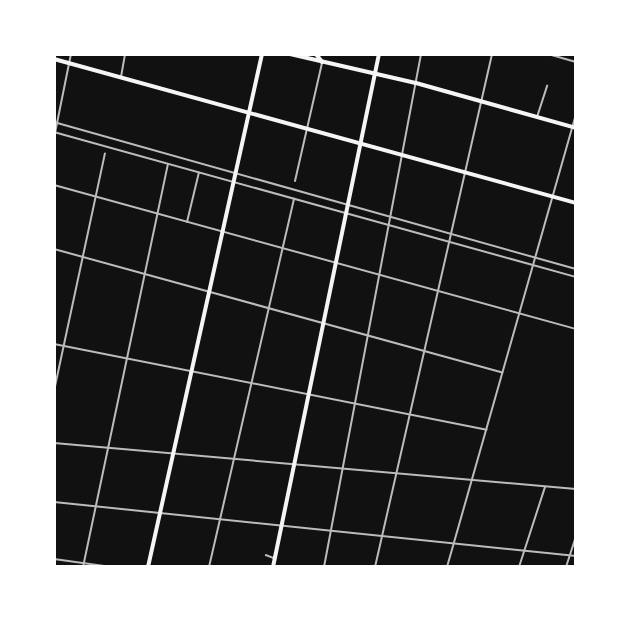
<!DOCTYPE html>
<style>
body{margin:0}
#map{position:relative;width:630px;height:621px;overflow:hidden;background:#111;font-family:"Titillium Web",sans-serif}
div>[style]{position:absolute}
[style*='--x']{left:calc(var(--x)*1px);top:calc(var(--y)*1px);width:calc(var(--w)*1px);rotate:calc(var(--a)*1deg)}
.service>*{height:1.5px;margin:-0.75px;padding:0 0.75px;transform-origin:0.75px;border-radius:0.75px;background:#bcbcbc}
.pedestrian>*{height:1.5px;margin:-0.75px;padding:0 0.75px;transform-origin:0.75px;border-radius:0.75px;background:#bcbcbc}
.minor>*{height:2px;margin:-1px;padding:0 1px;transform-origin:1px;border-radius:1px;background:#bcbcbc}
.secondary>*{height:4px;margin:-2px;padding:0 2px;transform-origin:2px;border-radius:2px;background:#f5f5f5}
.primary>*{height:4px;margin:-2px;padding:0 2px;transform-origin:2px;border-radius:2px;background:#f5f5f5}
span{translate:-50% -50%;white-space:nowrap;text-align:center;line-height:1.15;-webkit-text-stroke:6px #fff;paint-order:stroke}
.frame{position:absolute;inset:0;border:56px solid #fff;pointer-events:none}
</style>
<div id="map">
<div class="service">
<i style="--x:54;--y:122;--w:542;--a:15.73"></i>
<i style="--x:54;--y:132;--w:542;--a:15.52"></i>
</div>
<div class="pedestrian">
<i style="--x:266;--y:555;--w:9;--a:21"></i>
</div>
<div class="minor">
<i style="--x:548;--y:54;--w:29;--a:16"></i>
<i style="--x:121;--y:77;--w:23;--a:-80"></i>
<i style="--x:537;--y:117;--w:33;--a:-72"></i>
<i style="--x:54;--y:138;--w:86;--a:-78.6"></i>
<i style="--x:295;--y:181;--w:121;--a:-77.1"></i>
<i style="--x:54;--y:185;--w:541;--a:15.42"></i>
<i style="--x:187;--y:222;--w:51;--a:-76.5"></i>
<i style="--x:54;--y:249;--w:465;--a:15.4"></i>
<i style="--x:54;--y:344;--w:441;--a:11.2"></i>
<i style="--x:54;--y:391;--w:243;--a:-77.9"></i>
<i style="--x:54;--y:443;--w:524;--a:5.04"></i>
<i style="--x:54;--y:502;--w:525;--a:5.91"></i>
<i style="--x:54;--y:559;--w:58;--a:8"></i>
<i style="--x:83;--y:567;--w:412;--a:-78.1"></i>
<i style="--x:209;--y:567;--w:378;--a:-77"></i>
<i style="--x:324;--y:567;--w:522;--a:-79.29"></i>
<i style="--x:375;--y:567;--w:526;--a:-77.15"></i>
<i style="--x:447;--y:567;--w:470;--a:-74.1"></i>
<i style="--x:519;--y:567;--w:84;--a:-72"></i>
<i style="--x:566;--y:567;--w:32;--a:-72"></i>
</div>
<div class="secondary">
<i style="--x:148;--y:567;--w:526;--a:-77.47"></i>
<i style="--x:273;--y:567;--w:524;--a:-78.33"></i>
</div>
<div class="primary">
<i style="--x:290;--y:54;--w:129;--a:13"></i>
<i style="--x:416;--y:83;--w:166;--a:15.7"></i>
<i style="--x:316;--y:54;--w:10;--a:53"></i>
<i style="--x:54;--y:59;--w:541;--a:15.42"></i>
</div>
<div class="frame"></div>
</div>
